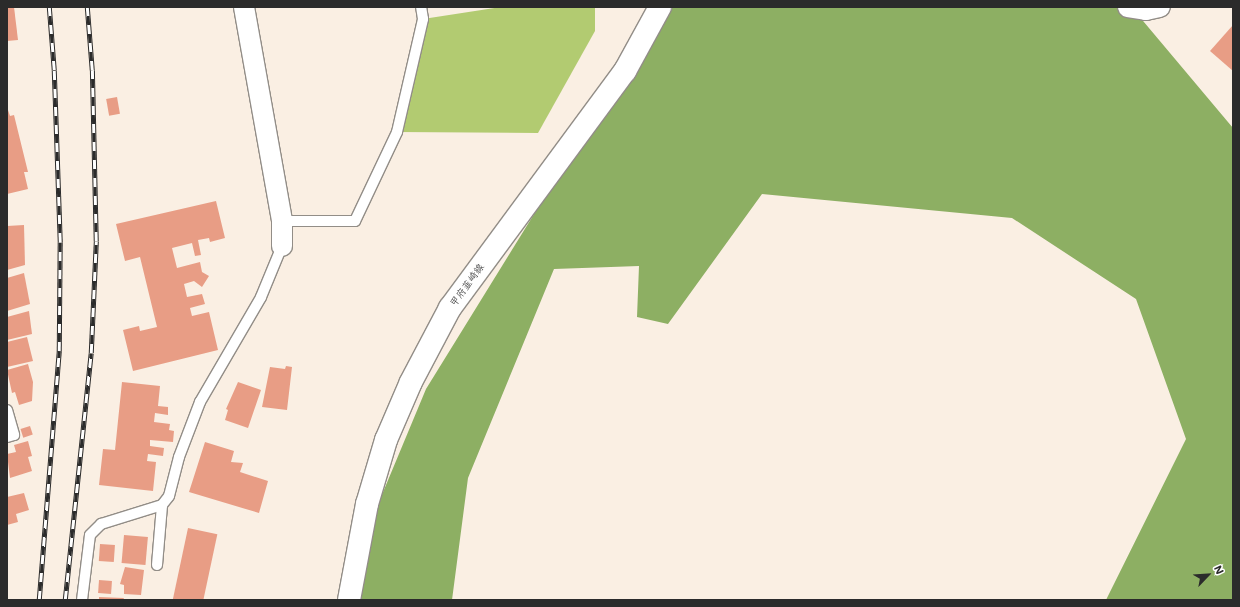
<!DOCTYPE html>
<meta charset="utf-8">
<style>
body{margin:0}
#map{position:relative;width:1240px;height:607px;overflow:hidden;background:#faefe3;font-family:Mali,"Klee One",sans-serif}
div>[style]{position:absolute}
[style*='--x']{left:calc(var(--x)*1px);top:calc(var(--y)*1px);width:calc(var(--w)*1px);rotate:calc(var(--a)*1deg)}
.green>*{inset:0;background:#b2cb71}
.forest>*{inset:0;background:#8daf63}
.building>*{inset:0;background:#e89d85;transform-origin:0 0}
.roads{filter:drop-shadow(1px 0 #928d87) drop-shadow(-1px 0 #928d87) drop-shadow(0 1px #928d87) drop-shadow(0 -1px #928d87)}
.service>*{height:10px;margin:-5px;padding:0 5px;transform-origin:5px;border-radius:5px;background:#fff}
.minor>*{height:20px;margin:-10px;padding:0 10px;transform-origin:10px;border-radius:10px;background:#fff}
.primary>*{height:22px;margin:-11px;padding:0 11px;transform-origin:11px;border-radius:11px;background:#fff}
.rail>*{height:4.5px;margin-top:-2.25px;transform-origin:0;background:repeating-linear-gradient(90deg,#fff 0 9px,#2b2b2b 0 18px);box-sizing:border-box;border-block:1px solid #2b2b2b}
span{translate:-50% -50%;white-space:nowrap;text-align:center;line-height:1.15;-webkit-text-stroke:4px #fff;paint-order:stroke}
.street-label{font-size:10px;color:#2b2b2b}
.frame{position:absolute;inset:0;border:8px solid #2b2b2b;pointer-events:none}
.north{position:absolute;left:1188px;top:555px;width:40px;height:40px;-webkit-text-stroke:3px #fff;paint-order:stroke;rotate:65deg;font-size:11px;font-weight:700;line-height:16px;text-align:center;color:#2b2b2b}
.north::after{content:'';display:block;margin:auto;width:14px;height:18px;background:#2b2b2b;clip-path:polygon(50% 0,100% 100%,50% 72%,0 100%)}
</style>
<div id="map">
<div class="green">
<i style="clip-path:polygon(501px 7px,595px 7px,595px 31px,538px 133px,397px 132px,423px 19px)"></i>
</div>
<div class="forest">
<i style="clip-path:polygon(668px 7px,1128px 7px,1133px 9px,1233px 128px,1233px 600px,1106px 600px,1186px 439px,1136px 299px,1012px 218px,762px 194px,668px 324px,637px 317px,639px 266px,554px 269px,468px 478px,452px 600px,361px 600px,376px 509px,426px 389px,557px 177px)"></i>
</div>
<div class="building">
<i style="clip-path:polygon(7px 7px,14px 7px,18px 40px,7px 41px)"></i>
<i style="clip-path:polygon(1233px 25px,1233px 71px,1210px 51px)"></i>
<i style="left:117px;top:97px;width:17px;height:11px;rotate:80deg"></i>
<i style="clip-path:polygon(7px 107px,10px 116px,14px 115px,28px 172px,24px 172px,28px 189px,7px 194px)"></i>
<i style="clip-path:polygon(216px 201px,225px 238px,210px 242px,209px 238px,198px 240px,201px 255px,195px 256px,192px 243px,172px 248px,177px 268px,200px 262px,202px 272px,209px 276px,202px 287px,194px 281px,184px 284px,187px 297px,202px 294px,205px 304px,190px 308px,192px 316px,209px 312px,218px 350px,133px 371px,123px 330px,139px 326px,140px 331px,157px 327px,140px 257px,125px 261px,116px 224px)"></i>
<i style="clip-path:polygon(24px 225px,25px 265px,7px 270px,7px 226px)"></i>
<i style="clip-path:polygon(24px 273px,30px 304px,7px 311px,7px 278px)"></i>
<i style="clip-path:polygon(29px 311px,32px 334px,7px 340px,7px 317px)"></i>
<i style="clip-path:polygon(27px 337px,33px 361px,7px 367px,7px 342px)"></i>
<i style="clip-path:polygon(28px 364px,33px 382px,32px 401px,19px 405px,15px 392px,12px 393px,7px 370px)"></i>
<i style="clip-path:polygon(286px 366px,292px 367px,287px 410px,262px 407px,270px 367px,285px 369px)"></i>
<i style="clip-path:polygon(122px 382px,160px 386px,158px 406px,168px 407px,168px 415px,155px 413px,154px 422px,170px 424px,169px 430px,174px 431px,173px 442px,150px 440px,150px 446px,164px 448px,163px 456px,148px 454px,147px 461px,156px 462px,153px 491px,99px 485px,103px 449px,115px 450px)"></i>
<i style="clip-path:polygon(238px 382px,261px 390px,248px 428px,225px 420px,228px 410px,226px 409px)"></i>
<i style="left:30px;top:426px;width:9px;height:10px;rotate:72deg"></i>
<i style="clip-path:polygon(28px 441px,32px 456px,28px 457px,32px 471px,10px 478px,7px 454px,16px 452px,14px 445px)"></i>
<i style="clip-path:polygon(205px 442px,234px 451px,231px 462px,243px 463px,240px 472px,268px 481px,259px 513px,189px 492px)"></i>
<i style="clip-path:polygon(24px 493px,29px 510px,16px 514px,18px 522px,7px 525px,7px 497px)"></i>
<i style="left:188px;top:528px;width:30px;height:74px;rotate:12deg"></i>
<i style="left:124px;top:535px;width:24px;height:28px;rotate:5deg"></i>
<i style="left:100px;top:544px;width:15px;height:17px;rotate:4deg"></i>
<i style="clip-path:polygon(125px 567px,144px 570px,141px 595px,124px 594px,124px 585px,120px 584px)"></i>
<i style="left:99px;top:580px;width:13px;height:13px;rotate:4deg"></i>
<i style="clip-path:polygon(99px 597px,124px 598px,123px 600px,99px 600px)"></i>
</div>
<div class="roads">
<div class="service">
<i style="--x:282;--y:221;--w:73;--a:0"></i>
<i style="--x:355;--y:221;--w:98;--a:-64.7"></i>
<i style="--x:397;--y:132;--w:116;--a:-77"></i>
<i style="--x:423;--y:19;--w:12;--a:-99"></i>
<i style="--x:7;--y:410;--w:26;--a:74"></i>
<i style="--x:14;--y:435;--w:7;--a:164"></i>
<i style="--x:157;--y:565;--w:60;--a:-85.2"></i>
<i style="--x:82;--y:600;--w:65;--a:-83"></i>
<i style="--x:90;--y:535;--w:16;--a:-45"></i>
<i style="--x:101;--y:524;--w:64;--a:-17.3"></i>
<i style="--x:162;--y:505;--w:11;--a:-52"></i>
<i style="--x:169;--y:496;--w:40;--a:-75.6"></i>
<i style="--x:179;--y:457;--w:59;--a:-69.1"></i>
<i style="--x:200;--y:402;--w:121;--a:-59.8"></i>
<i style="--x:261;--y:297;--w:55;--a:-67.6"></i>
</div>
<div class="minor">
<i style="--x:244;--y:7;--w:217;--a:79.9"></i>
<i style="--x:282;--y:221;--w:25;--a:90"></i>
<i style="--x:1128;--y:7;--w:18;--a:9"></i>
<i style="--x:1146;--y:10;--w:14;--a:-12"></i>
</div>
<div class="primary">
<i style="--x:349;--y:600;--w:98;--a:-79.4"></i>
<i style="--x:367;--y:504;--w:67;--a:-73.5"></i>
<i style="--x:386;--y:440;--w:63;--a:-66.7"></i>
<i style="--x:411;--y:382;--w:84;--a:-62.2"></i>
<i style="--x:450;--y:308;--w:295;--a:-53.6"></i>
<i style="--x:625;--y:71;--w:73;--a:-61.3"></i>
</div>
</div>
<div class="rail">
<i style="--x:39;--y:600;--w:250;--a:-85.4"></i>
<i style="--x:59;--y:351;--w:109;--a:-89.5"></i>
<i style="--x:60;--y:242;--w:172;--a:-92"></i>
<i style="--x:54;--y:70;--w:63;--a:-94.5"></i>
<i style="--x:65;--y:600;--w:248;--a:-84"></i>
<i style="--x:91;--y:353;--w:112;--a:-87.4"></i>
<i style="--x:96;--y:241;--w:171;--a:-91.3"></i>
<i style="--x:92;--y:70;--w:63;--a:-94.5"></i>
</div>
<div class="street-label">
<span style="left:467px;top:285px;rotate:-54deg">甲府韮崎線</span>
</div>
<div class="frame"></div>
<div class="north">N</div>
</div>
